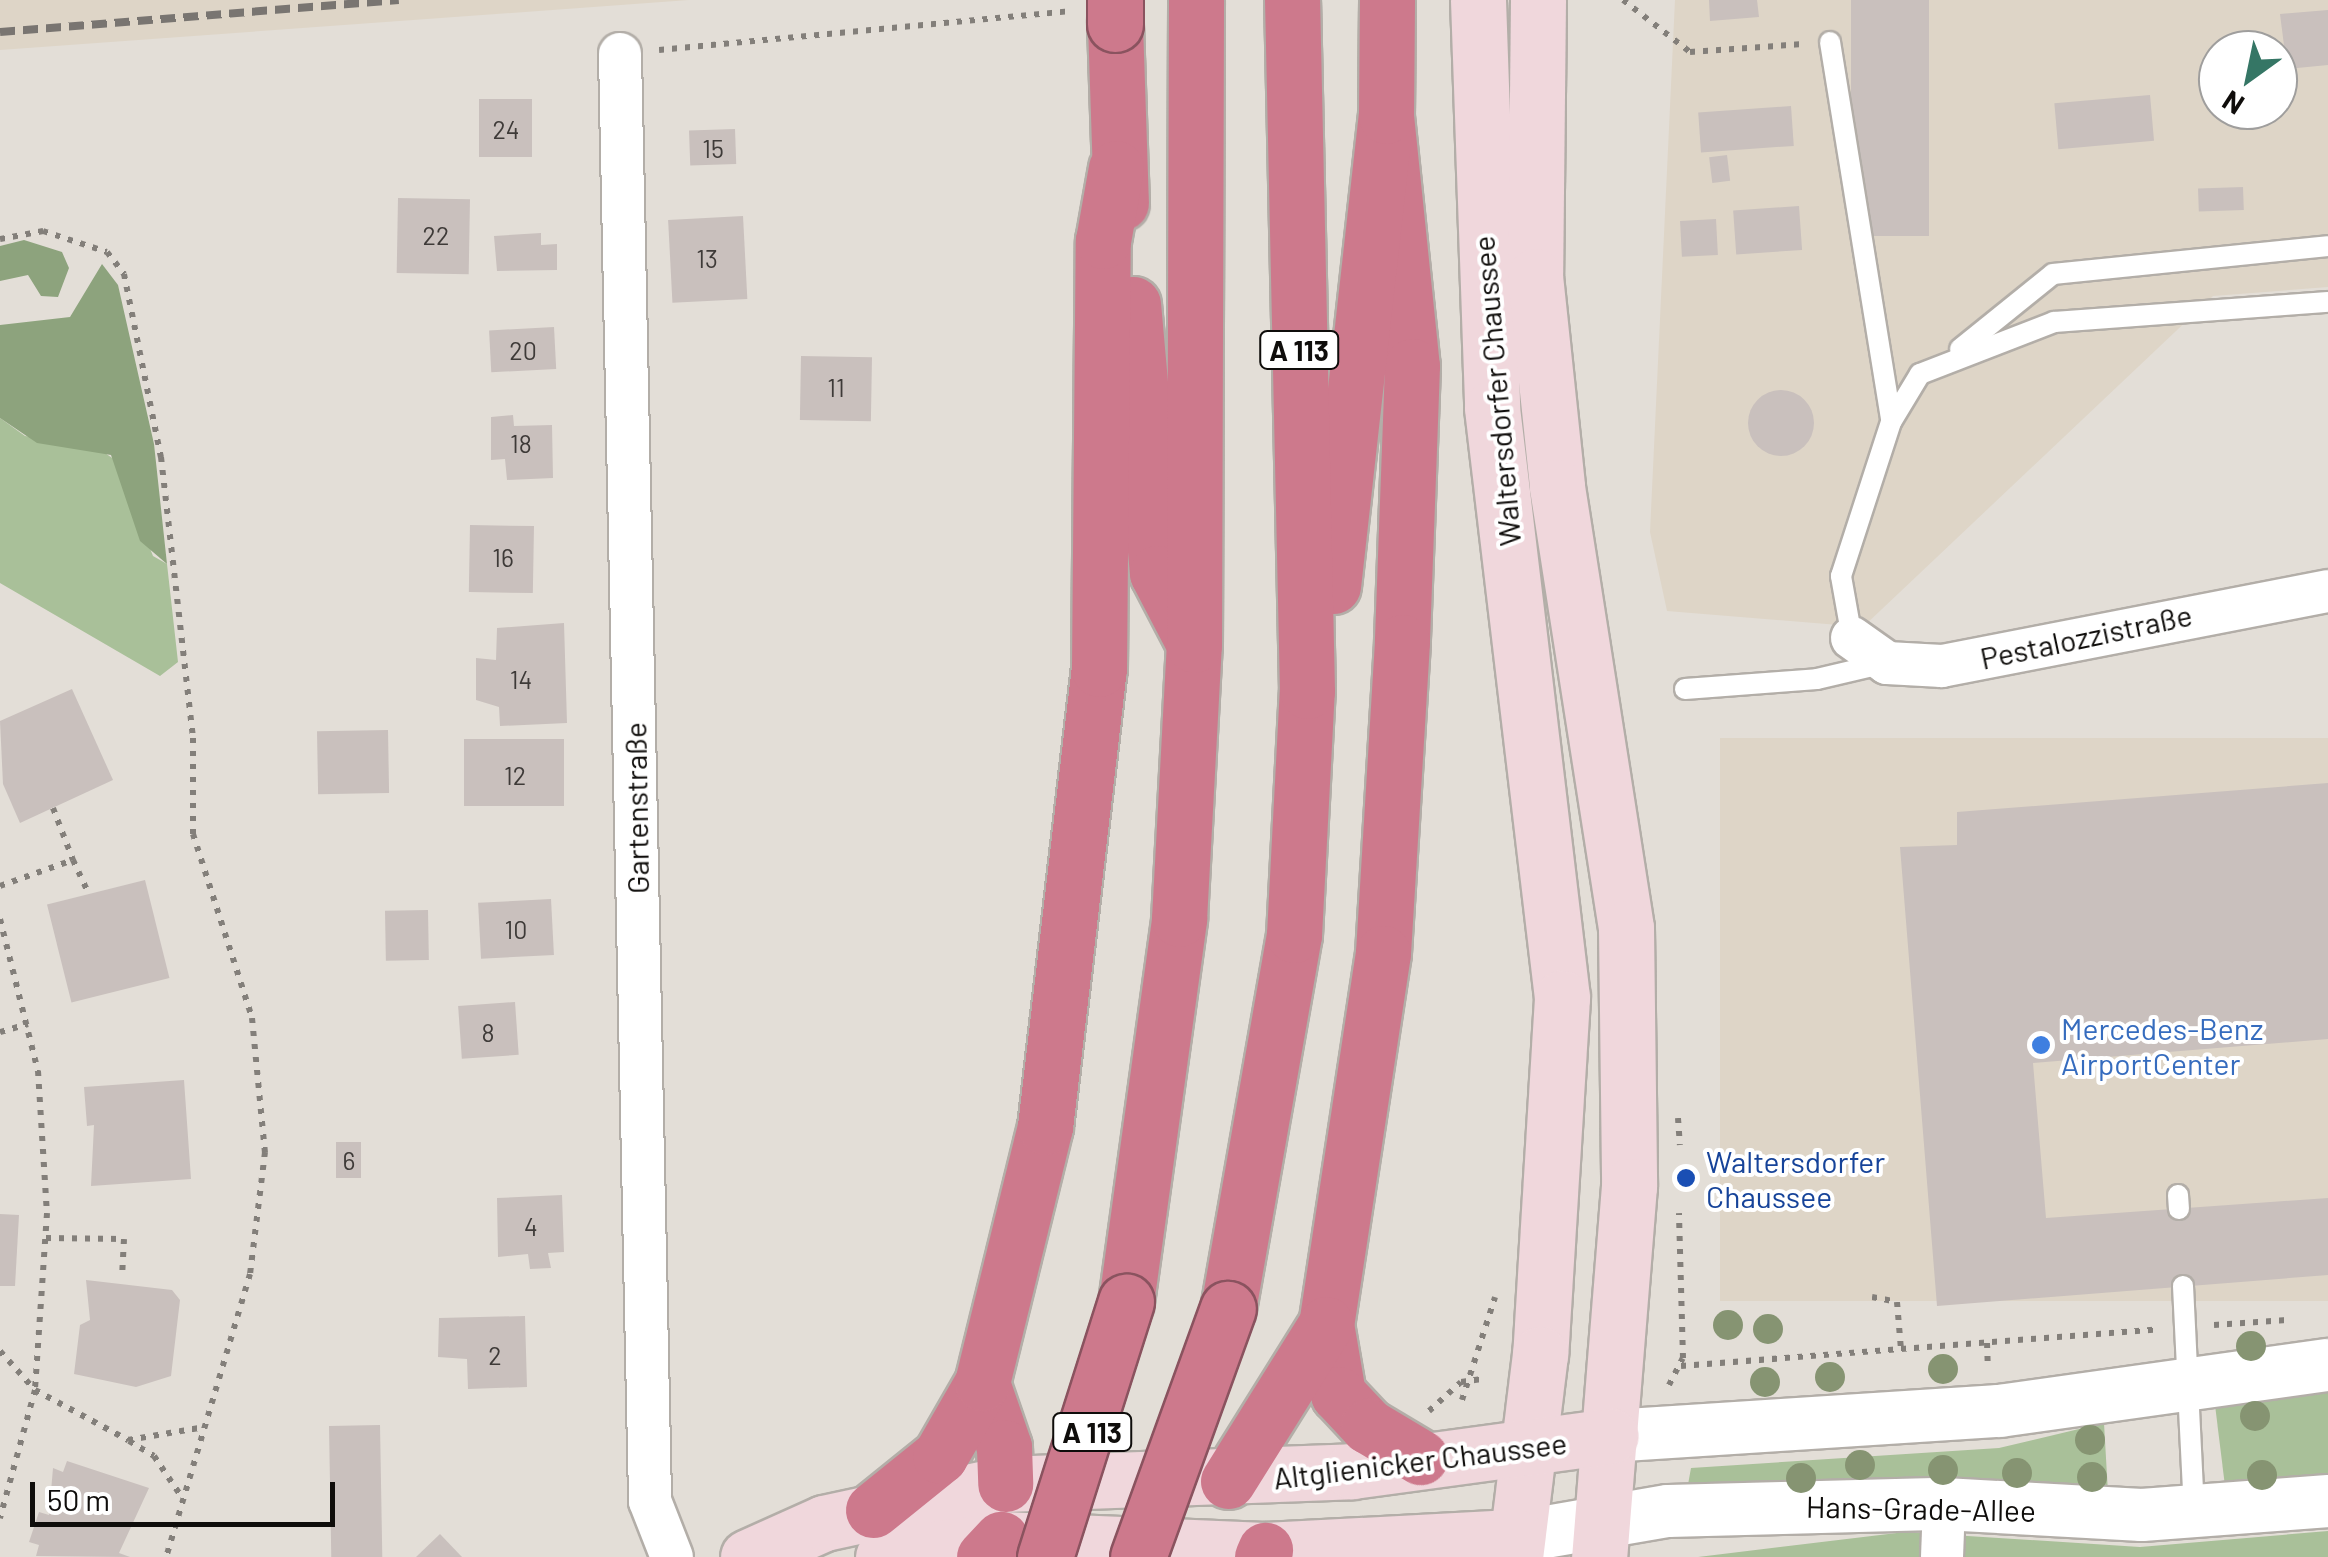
<!DOCTYPE html>
<meta charset="utf-8">
<style>
body{margin:0}
#map{position:relative;width:2328px;height:1557px;overflow:hidden;background:#e3ded7;font-family:Barlow,sans-serif}
div>[style]{position:absolute}
[style*='--x']{left:calc(var(--x)*1px);top:calc(var(--y)*1px);width:calc(var(--w)*1px);rotate:calc(var(--a)*1deg)}
.built>*{inset:0;background:#ded5c7;transform-origin:0 0}
.green>*{inset:0;background:#a9c099}
.forest>*{inset:0;background:#8da37d}
.building>*{inset:0;background:#c9c0bd;transform-origin:0 0}
.round{border-radius:50%}
.path>*{height:6px;margin-top:-3px;transform-origin:0;background:repeating-linear-gradient(90deg,#837f7a 0 5px,transparent 0 13px)}
.roads{filter:drop-shadow(2px 0 #b3aea8) drop-shadow(-2px 0 #b3aea8) drop-shadow(0 2px #b3aea8) drop-shadow(0 -2px #b3aea8)}
.service>*{height:20px;margin:-10px;padding:0 10px;transform-origin:10px;border-radius:10px;background:#fff}
.minor>*{height:42px;margin:-21px;padding:0 21px;transform-origin:21px;border-radius:21px;background:#fff}
.tertiary>*{height:52px;margin:-26px;padding:0 26px;transform-origin:26px;border-radius:26px;background:#fff}
.secondary>*{height:55px;margin:-27.5px;padding:0 27.5px;transform-origin:27.5px;border-radius:27.5px;background:#f0d7dc}
.motorway>*{height:55px;margin:-27.5px;padding:0 27.5px;transform-origin:27.5px;border-radius:27.5px;background:#cd798c}
.rail>*{height:8px;margin-top:-4px;transform-origin:0;background:repeating-linear-gradient(90deg,#797571 0 15px,transparent 0 23px)}
.bridges{filter:drop-shadow(2px 0 #8a535f) drop-shadow(-2px 0 #8a535f) drop-shadow(0 2px #8a535f) drop-shadow(0 -2px #8a535f)}
.motorway-bridge>*{height:55px;margin:-27.5px;padding:0 27.5px;transform-origin:27.5px;border-radius:27.5px;background:#cd798c}
.trees>*{width:30px;height:30px;margin:-15px;border-radius:50%;background:#869472}
.dots>*{width:28px;height:28px;translate:-50% -50%;box-sizing:border-box;border:5px solid #fff;border-radius:50%}
span{translate:-50% -50%;white-space:nowrap;text-align:center;line-height:1.15;-webkit-text-stroke:8px #fff;paint-order:stroke}
.number-label{font-size:25px;color:#3e3a38}
.number-label span{-webkit-text-stroke-width:0}
.shield-label span{padding:2px 8px;background:#fff;border:2px solid;border-radius:8px;-webkit-text-stroke-width:0}
.shield-label{font-size:28px;color:#0f0d0b;font-weight:700}
.street-label{font-size:30px;color:#0f0d0b}
.shop-label{font-size:30px;color:#366cbe}
.left{translate:0 -50%;text-align:left}
.transit-label{font-size:30px;color:#164399}
.north{position:absolute;left:2198px;top:30px;width:100px;height:100px;box-sizing:border-box;background:#fff;border:2px solid #9f9e9d;border-radius:50%;rotate:213deg;font-size:28px;font-weight:700;line-height:40px;text-align:center;color:#0f0d0b}
.north::after{content:'';display:block;margin:auto;width:35px;height:45px;background:#357665;clip-path:polygon(50% 0,100% 100%,50% 72%,0 100%)}
.scale{position:absolute;left:30px;top:1482px;width:305px;height:45px;box-sizing:border-box;border:5px solid #0f0d0b;border-top:0;padding-left:12px;font-size:30px;line-height:35px;white-space:nowrap;color:#0f0d0b;-webkit-text-stroke:8px #fff;paint-order:stroke}
</style>
<div id="map">
<div class="built">
<i style="clip-path:polygon(0 0,689px 0,0 50px)"></i>
<i style="clip-path:polygon(evenodd,1675px 0,2328px 0,2328px 287px,2213px 296px,1863px 627px,1667px 611px,1650px 532px,1675px 0,2218px 50px,2278px 50px,2278px 110px,2218px 110px,2218px 50px)"></i>
<i style="left:2328px;top:738px;width:563px;height:608px;rotate:90deg"></i>
</div>
<div class="green">
<i style="clip-path:polygon(0 418px,25px 436px,95px 446px,115px 460px,153px 556px,167px 564px,178px 662px,160px 676px,0 583px)"></i>
<i style="clip-path:polygon(2328px 1390px,2328px 1479px,2225px 1486px,2215px 1405px)"></i>
<i style="clip-path:polygon(2104px 1423px,2108px 1493px,1687px 1490px,1691px 1468px,1999px 1448px)"></i>
<i style="clip-path:polygon(2328px 1531px,2328px 1557px,1698px 1557px,1905px 1532px,2140px 1547px)"></i>
</div>
<div class="forest">
<i style="clip-path:polygon(24px 240px,62px 252px,69px 268px,58px 297px,41px 296px,28px 275px,0 281px,0 246px)"></i>
<i style="clip-path:polygon(102px 264px,118px 285px,154px 444px,167px 564px,140px 541px,111px 455px,37px 443px,0 418px,0 325px,70px 317px)"></i>
</div>
<div class="building">
<i style="clip-path:polygon(1709px 0,1757px 0,1759px 17px,1710px 21px)"></i>
<i style="left:1851px;top:0;width:78px;height:236px"></i>
<i style="clip-path:polygon(2328px 10px,2328px 65px,2287px 69px,2280px 14px)"></i>
<i style="left:2150px;top:95px;width:46px;height:96px;rotate:85deg"></i>
<i style="left:532px;top:99px;width:58px;height:53px;rotate:90deg"></i>
<i style="left:1791px;top:106px;width:40px;height:93px;rotate:86deg"></i>
<i style="left:735px;top:129px;width:35px;height:46px;rotate:88deg"></i>
<i style="left:1727px;top:155px;width:26px;height:18px;rotate:83deg"></i>
<i style="left:2243px;top:187px;width:23px;height:45px;rotate:88deg"></i>
<i style="left:398px;top:198px;width:72px;height:75px;rotate:1deg"></i>
<i style="left:1799px;top:206px;width:44px;height:66px;rotate:86deg"></i>
<i style="left:743px;top:216px;width:83px;height:75px;rotate:87deg"></i>
<i style="left:1716px;top:219px;width:36px;height:36px;rotate:87deg"></i>
<i style="clip-path:polygon(541px 233px,541px 245px,557px 244px,557px 270px,497px 271px,494px 236px)"></i>
<i style="left:554px;top:327px;width:42px;height:65px;rotate:87deg"></i>
<i style="left:801px;top:356px;width:71px;height:64px;rotate:1deg"></i>
<i class="round" style="left:1748px;top:390px;width:66px;height:66px"></i>
<i style="clip-path:polygon(513px 415px,514px 426px,552px 425px,553px 478px,507px 480px,505px 459px,491px 460px,491px 417px)"></i>
<i style="left:470px;top:525px;width:64px;height:67px;rotate:1deg"></i>
<i style="clip-path:polygon(564px 623px,567px 723px,500px 726px,499px 707px,476px 700px,476px 658px,496px 660px,497px 628px)"></i>
<i style="clip-path:polygon(72px 689px,113px 780px,20px 823px,3px 784px,0 721px)"></i>
<i style="left:388px;top:730px;width:63px;height:71px;rotate:89deg"></i>
<i style="left:564px;top:739px;width:67px;height:100px;rotate:90deg"></i>
<i style="clip-path:polygon(2328px 783px,2328px 1039px,2033px 1063px,2046px 1218px,2328px 1198px,2328px 1275px,1937px 1306px,1900px 847px,1957px 845px,1957px 812px)"></i>
<i style="left:145px;top:880px;width:101px;height:101px;rotate:76deg"></i>
<i style="left:551px;top:899px;width:56px;height:73px;rotate:87deg"></i>
<i style="left:428px;top:910px;width:50px;height:43px;rotate:89deg"></i>
<i style="left:515px;top:1002px;width:53px;height:57px;rotate:86deg"></i>
<i style="clip-path:polygon(184px 1080px,191px 1179px,91px 1186px,94px 1125px,87px 1126px,84px 1087px)"></i>
<i style="left:361px;top:1142px;width:36px;height:25px;rotate:90deg"></i>
<i style="clip-path:polygon(562px 1195px,564px 1252px,548px 1253px,551px 1268px,530px 1269px,528px 1254px,498px 1257px,497px 1198px)"></i>
<i style="clip-path:polygon(0 1214px,19px 1215px,15px 1286px,0 1286px)"></i>
<i style="clip-path:polygon(86px 1280px,172px 1290px,180px 1300px,171px 1376px,136px 1387px,74px 1374px,80px 1325px,90px 1320px)"></i>
<i style="clip-path:polygon(525px 1316px,527px 1387px,468px 1389px,467px 1359px,438px 1357px,439px 1318px)"></i>
<i style="left:380px;top:1425px;width:132px;height:51px;rotate:89deg"></i>
<i style="clip-path:polygon(67px 1461px,149px 1488px,119px 1553px,130px 1557px,36px 1556px,39px 1545px,29px 1542px,39px 1512px,49px 1515px,53px 1468px,63px 1472px)"></i>
<i style="clip-path:polygon(440px 1534px,462px 1557px,416px 1557px)"></i>
</div>
<div class="path">
<i style="--x:1623;--y:0;--w:85;--a:37.8"></i>
<i style="--x:1690;--y:52;--w:113;--a:-4"></i>
<i style="--x:659;--y:50;--w:413;--a:-5.4"></i>
<i style="--x:0;--y:239;--w:44;--a:-10.5"></i>
<i style="--x:43;--y:231;--w:67;--a:18.2"></i>
<i style="--x:107;--y:252;--w:28;--a:52"></i>
<i style="--x:124;--y:274;--w:187;--a:78.6"></i>
<i style="--x:161;--y:457;--w:283;--a:83.5"></i>
<i style="--x:193;--y:738;--w:96;--a:90"></i>
<i style="--x:193;--y:834;--w:193;--a:72.2"></i>
<i style="--x:252;--y:1018;--w:135;--a:84.5"></i>
<i style="--x:265;--y:1152;--w:123;--a:97"></i>
<i style="--x:250;--y:1274;--w:295;--a:106.5"></i>
<i style="--x:53;--y:808;--w:56;--a:69"></i>
<i style="--x:0;--y:886;--w:77;--a:-19.6"></i>
<i style="--x:73;--y:860;--w:38;--a:65"></i>
<i style="--x:0;--y:919;--w:157;--a:76"></i>
<i style="--x:38;--y:1071;--w:142;--a:86.4"></i>
<i style="--x:47;--y:1213;--w:177;--a:93.9"></i>
<i style="--x:35;--y:1390;--w:133;--a:105.3"></i>
<i style="--x:0;--y:1032;--w:29;--a:-16"></i>
<i style="--x:1678;--y:1118;--w:27;--a:86"></i>
<i style="--x:46;--y:1238;--w:78;--a:0.7"></i>
<i style="--x:124;--y:1239;--w:34;--a:93"></i>
<i style="--x:1872;--y:1297;--w:25;--a:11"></i>
<i style="--x:1897;--y:1302;--w:48;--a:85.2"></i>
<i style="--x:2214;--y:1325;--w:73;--a:-3.9"></i>
<i style="--x:1987;--y:1343;--w:26;--a:88"></i>
<i style="--x:0;--y:1351;--w:52;--a:48.1"></i>
<i style="--x:35;--y:1390;--w:106;--a:28.3"></i>
<i style="--x:128;--y:1440;--w:72;--a:-9.6"></i>
<i style="--x:1681;--y:1366;--w:477;--a:-4.4"></i>
<i style="--x:1669;--y:1385;--w:30;--a:-63"></i>
<i style="--x:1683;--y:1358;--w:145;--a:-91.6"></i>
<i style="--x:1462;--y:1400;--w:108;--a:-72.2"></i>
<i style="--x:1429;--y:1411;--w:43;--a:-42.2"></i>
<i style="--x:1461;--y:1382;--w:21;--a:-8"></i>
<i style="--x:129;--y:1441;--w:29;--a:31"></i>
<i style="--x:154;--y:1456;--w:48;--a:56"></i>
</div>
<div class="roads">
<div class="service">
<i style="--x:1830;--y:42;--w:383;--a:80.8"></i>
<i style="--x:1960;--y:349;--w:119;--a:-38.9"></i>
<i style="--x:2053;--y:274;--w:276;--a:-5.8"></i>
<i style="--x:1852;--y:638;--w:63;--a:-100.1"></i>
<i style="--x:1841;--y:576;--w:162;--a:-72"></i>
<i style="--x:1891;--y:422;--w:56;--a:-58.9"></i>
<i style="--x:1920;--y:374;--w:144;--a:-21.2"></i>
<i style="--x:2054;--y:322;--w:275;--a:-4.2"></i>
<i style="--x:1685;--y:689;--w:132;--a:-4.3"></i>
<i style="--x:1817;--y:679;--w:70;--a:-13.2"></i>
<i style="--x:2178;--y:1195;--w:14;--a:86"></i>
<i style="--x:2183;--y:1286;--w:223;--a:87.2"></i>
</div>
<div class="minor">
<i style="--x:620;--y:54;--w:1447;--a:88.81"></i>
<i style="--x:650;--y:1501;--w:60;--a:68.6"></i>
<i style="--x:1852;--y:638;--w:43;--a:35.5"></i>
<i style="--x:1887;--y:663;--w:55;--a:3.1"></i>
<i style="--x:1942;--y:666;--w:393;--a:-11"></i>
<i style="--x:1942;--y:1557;--w:53;--a:-87.8"></i>
</div>
<div class="tertiary">
<i style="--x:1611;--y:1436;--w:390;--a:-3.7"></i>
<i style="--x:2000;--y:1411;--w:331;--a:-8"></i>
<i style="--x:1517;--y:1537;--w:153;--a:-9.8"></i>
<i style="--x:1668;--y:1511;--w:276;--a:-1.5"></i>
<i style="--x:1944;--y:1504;--w:198;--a:3.2"></i>
<i style="--x:2142;--y:1515;--w:187;--a:-4.3"></i>
</div>
<div class="secondary">
<i style="--x:1478;--y:0;--w:408;--a:88"></i>
<i style="--x:1492;--y:408;--w:594;--a:83.23"></i>
<i style="--x:1562;--y:998;--w:357;--a:93.5"></i>
<i style="--x:1540;--y:1354;--w:205;--a:97"></i>
<i style="--x:1538;--y:0;--w:276;--a:90.6"></i>
<i style="--x:1535;--y:276;--w:212;--a:84"></i>
<i style="--x:1557;--y:487;--w:446;--a:81.1"></i>
<i style="--x:1626;--y:928;--w:258;--a:89.3"></i>
<i style="--x:1629;--y:1186;--w:372;--a:94.6"></i>
<i style="--x:748;--y:1557;--w:83;--a:-24.1"></i>
<i style="--x:824;--y:1523;--w:185;--a:-12.2"></i>
<i style="--x:1005;--y:1484;--w:347;--a:-2.1"></i>
<i style="--x:1352;--y:1471;--w:261;--a:-7.7"></i>
<i style="--x:883;--y:1557;--w:119;--a:-8.7"></i>
<i style="--x:1001;--y:1539;--w:264;--a:2.4"></i>
<i style="--x:1265;--y:1550;--w:252;--a:-3"></i>
</div>
<div class="motorway">
<i style="--x:1115;--y:24;--w:179;--a:88.1"></i>
<i style="--x:1386;--y:116;--w:251;--a:84.1"></i>
<i style="--x:1412;--y:366;--w:276;--a:92.1"></i>
<i style="--x:1402;--y:642;--w:312;--a:93.5"></i>
<i style="--x:1383;--y:953;--w:375;--a:98.7"></i>
<i style="--x:1326;--y:1324;--w:71;--a:80.3"></i>
<i style="--x:1338;--y:1394;--w:44;--a:46.8"></i>
<i style="--x:1368;--y:1426;--w:61;--a:30.8"></i>
<i style="--x:1133;--y:304;--w:270;--a:84.9"></i>
<i style="--x:1157;--y:573;--w:73;--a:62.4"></i>
<i style="--x:1333;--y:586;--w:473;--a:-83.6"></i>
<i style="--x:1386;--y:116;--w:116;--a:-89.5"></i>
<i style="--x:1126;--y:1302;--w:387;--a:-82.1"></i>
<i style="--x:1179;--y:919;--w:274;--a:-86.9"></i>
<i style="--x:1194;--y:645;--w:645;--a:-89.82"></i>
<i style="--x:1228;--y:1309;--w:380;--a:-80"></i>
<i style="--x:1294;--y:935;--w:244;--a:-87"></i>
<i style="--x:1307;--y:691;--w:691;--a:-91.24"></i>
<i style="--x:982;--y:1383;--w:68;--a:71"></i>
<i style="--x:1004;--y:1447;--w:37;--a:88"></i>
<i style="--x:1228;--y:1481;--w:185;--a:-58"></i>
<i style="--x:873;--y:1510;--w:86;--a:-38.9"></i>
<i style="--x:940;--y:1456;--w:84;--a:-60.1"></i>
<i style="--x:982;--y:1383;--w:264;--a:-76.2"></i>
<i style="--x:1045;--y:1127;--w:461;--a:-83.3"></i>
<i style="--x:1099;--y:669;--w:428;--a:-89.5"></i>
<i style="--x:1103;--y:241;--w:74;--a:-79.9"></i>
<i style="--x:984;--y:1557;--w:25;--a:-47"></i>
<i style="--x:1262;--y:1557;--w:8;--a:-67"></i>
</div>
</div>
<div class="rail">
<i style="--x:0;--y:32;--w:400;--a:-4.6"></i>
</div>
<div class="bridges">
<div class="motorway-bridge">
<i style="--x:1115;--y:0;--w:24;--a:90"></i>
<i style="--x:1045;--y:1557;--w:268;--a:-72.4"></i>
<i style="--x:1138;--y:1557;--w:264;--a:-70.1"></i>
</div>
</div>
<div class="trees">
<i style="left:1728px;top:1325px"></i>
<i style="left:1768px;top:1329px"></i>
<i style="left:2251px;top:1346px"></i>
<i style="left:1943px;top:1369px"></i>
<i style="left:1830px;top:1377px"></i>
<i style="left:1765px;top:1382px"></i>
<i style="left:2255px;top:1416px"></i>
<i style="left:2090px;top:1440px"></i>
<i style="left:1860px;top:1465px"></i>
<i style="left:1943px;top:1470px"></i>
<i style="left:2017px;top:1473px"></i>
<i style="left:2262px;top:1475px"></i>
<i style="left:2092px;top:1477px"></i>
<i style="left:1801px;top:1478px"></i>
</div>
<div class="dots">
<i style="left:2041px;top:1045px;background:#3f7fe0"></i>
<i style="left:1686px;top:1178px;background:#1a4fb4"></i>
</div>
<div class="number-label">
<span style="left:506px;top:129px">24</span>
<span style="left:713px;top:148px">15</span>
<span style="left:436px;top:235px">22</span>
<span style="left:707px;top:258px">13</span>
<span style="left:523px;top:350px">20</span>
<span style="left:836px;top:387px">11</span>
<span style="left:521px;top:443px">18</span>
<span style="left:503px;top:557px">16</span>
<span style="left:521px;top:679px">14</span>
<span style="left:515px;top:775px">12</span>
<span style="left:516px;top:929px">10</span>
<span style="left:488px;top:1032px">8</span>
<span style="left:349px;top:1160px">6</span>
<span style="left:531px;top:1226px">4</span>
<span style="left:495px;top:1355px">2</span>
</div>
<div class="shield-label">
<span style="left:1299px;top:350px">A 113</span>
<span style="left:1092px;top:1432px">A 113</span>
</div>
<div class="street-label">
<span style="left:1496px;top:391px;rotate:-95deg">Waltersdorfer Chaussee</span>
<span style="left:2086px;top:636px;rotate:-12deg">Pestalozzistraße</span>
<span style="left:636px;top:808px;rotate:-91deg">Gartenstraße</span>
<span style="left:1420px;top:1460px;rotate:-7deg">Altglienicker Chaussee</span>
<span style="left:1921px;top:1508px;rotate:1deg">Hans-Grade-Allee</span>
</div>
<div class="shop-label">
<span class="left" style="left:2061px;top:1045px">Mercedes-Benz<br>AirportCenter</span>
</div>
<div class="transit-label">
<span class="left" style="left:1706px;top:1178px">Waltersdorfer<br>Chaussee</span>
</div>
<div class="north">N</div>
<div class="scale">50 m</div>
</div>
